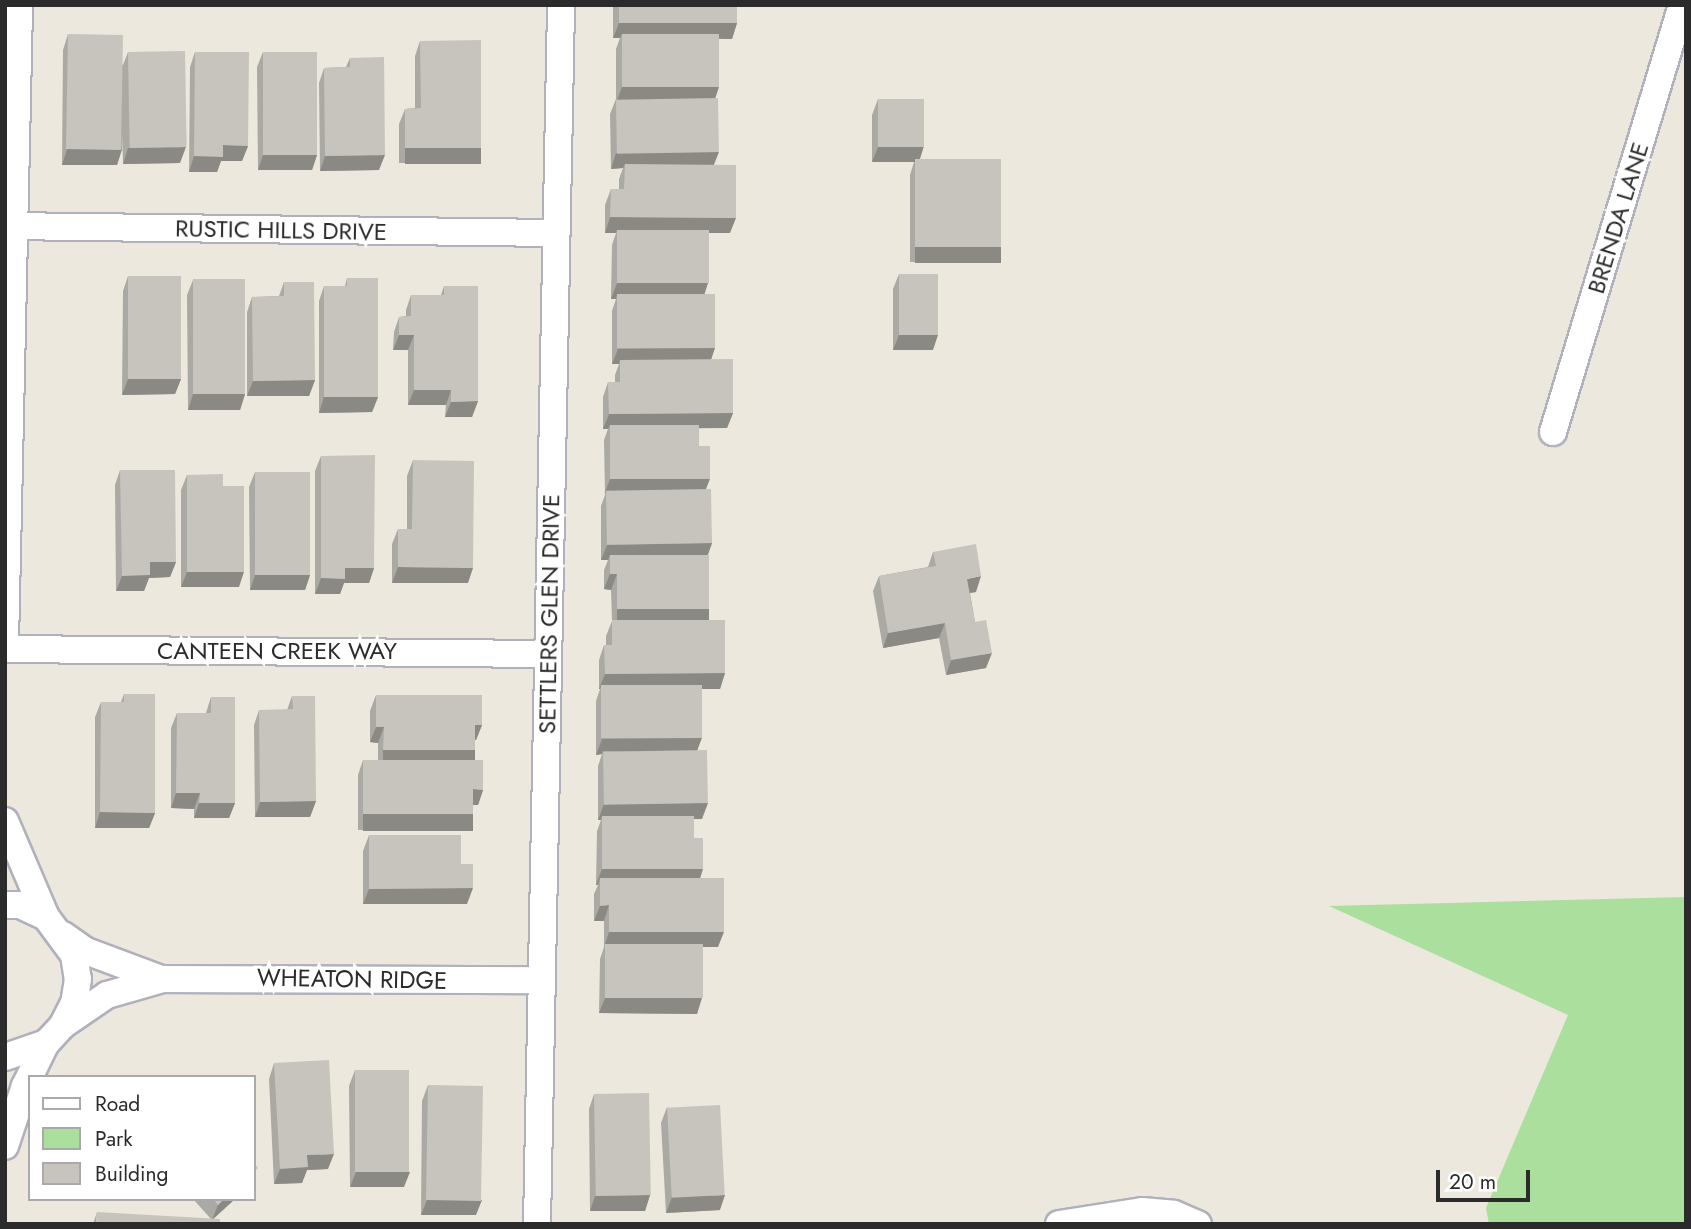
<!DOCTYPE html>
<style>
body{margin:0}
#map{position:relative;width:1691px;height:1229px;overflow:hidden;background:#ece8dd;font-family:Jost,sans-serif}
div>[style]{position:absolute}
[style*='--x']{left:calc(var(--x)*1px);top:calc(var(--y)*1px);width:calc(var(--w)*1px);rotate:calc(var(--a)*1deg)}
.green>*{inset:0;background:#aadf9d}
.roads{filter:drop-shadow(2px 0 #b1b1bd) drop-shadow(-2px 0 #b1b1bd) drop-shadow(0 2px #b1b1bd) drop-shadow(0 -2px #b1b1bd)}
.street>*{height:26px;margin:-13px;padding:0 13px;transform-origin:13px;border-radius:13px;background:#fff}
.wall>*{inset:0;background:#aba9a3}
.shaded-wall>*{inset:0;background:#8b8984;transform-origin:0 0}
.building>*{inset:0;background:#c7c4bd;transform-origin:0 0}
span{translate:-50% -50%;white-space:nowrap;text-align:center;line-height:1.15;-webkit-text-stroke:6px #fff;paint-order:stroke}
.street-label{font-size:24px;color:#2b2b2b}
.frame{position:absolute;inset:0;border:7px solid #2b2b2b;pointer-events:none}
.legend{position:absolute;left:28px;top:1075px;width:228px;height:126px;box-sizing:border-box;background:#fff;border:2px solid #aaa;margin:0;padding:9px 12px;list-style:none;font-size:21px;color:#2b2b2b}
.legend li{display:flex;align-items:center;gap:14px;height:35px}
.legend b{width:35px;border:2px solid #aaa}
.scale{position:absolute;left:1436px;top:1170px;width:94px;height:32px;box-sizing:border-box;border:4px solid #2b2b2b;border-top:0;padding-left:9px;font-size:21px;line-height:24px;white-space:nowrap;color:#2b2b2b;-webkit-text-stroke:5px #fff;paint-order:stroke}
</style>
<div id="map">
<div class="green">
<i style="clip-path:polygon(1686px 897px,1686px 1224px,1489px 1224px,1486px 1208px,1568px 1015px,1329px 906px)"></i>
</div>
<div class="roads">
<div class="street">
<i style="--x:5;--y:226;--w:551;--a:0.73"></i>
<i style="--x:1553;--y:432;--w:446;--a:-73.2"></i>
<i style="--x:5;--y:644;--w:639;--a:-88.74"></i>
<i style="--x:5;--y:649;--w:543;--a:0.53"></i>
<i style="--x:5;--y:821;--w:104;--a:66.9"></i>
<i style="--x:5;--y:905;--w:15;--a:0"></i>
<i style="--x:20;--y:905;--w:29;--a:25"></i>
<i style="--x:46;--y:917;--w:47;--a:53.6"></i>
<i style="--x:74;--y:955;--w:24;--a:81"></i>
<i style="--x:78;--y:979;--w:24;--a:99"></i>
<i style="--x:74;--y:1003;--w:25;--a:117"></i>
<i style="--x:63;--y:1025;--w:25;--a:133"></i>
<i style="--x:46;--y:1043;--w:43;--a:161.1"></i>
<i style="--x:63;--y:935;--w:28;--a:35"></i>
<i style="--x:86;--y:951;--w:80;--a:20.5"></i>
<i style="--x:63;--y:1025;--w:53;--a:-34.3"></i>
<i style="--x:107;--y:995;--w:58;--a:-15.9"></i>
<i style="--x:163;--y:979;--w:379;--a:0.2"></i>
<i style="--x:5;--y:1146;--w:63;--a:-71.6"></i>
<i style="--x:25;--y:1086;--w:48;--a:-64"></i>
<i style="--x:537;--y:1224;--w:1219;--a:-88.87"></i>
<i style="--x:1059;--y:1224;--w:84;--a:-8.9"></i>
<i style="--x:1142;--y:1211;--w:32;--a:5"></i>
<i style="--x:1174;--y:1214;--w:26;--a:23"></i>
</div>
</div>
<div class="wall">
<i style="clip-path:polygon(613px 5px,737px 5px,737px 23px,732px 39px,719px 38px,715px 98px,714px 165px,730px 233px,709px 233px,704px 294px,711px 359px,733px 413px,727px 428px,699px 428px,699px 446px,706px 489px,712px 543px,708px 555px,705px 620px,725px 673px,720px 689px,702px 689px,698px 750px,702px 819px,694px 819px,694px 838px,700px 878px,718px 947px,703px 947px,697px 1014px,599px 1013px,600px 959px,604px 947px,604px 921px,594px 921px,594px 894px,598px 885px,596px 885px,597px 831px,601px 820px,598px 820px,598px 766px,602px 754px,596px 755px,596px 701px,600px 689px,599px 689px,599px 660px,604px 645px,606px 645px,606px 636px,612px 621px,611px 590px,604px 589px,604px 570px,608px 560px,601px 560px,601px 506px,605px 495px,604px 440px,608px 429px,603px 429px,603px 397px,608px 382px,615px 382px,615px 375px,619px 364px,612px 364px,612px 311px,616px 299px,611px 299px,612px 245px,616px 233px,605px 233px,605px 205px,611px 189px,619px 189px,619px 179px,623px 168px,611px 169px,610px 114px,616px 99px,616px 49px,620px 38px,613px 38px)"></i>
<i style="clip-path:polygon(68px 34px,123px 65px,128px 52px,180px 163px,123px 164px,122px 133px,122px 149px,117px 165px,62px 165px,63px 50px)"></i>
<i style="clip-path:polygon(420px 41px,476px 163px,399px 163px,399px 124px,405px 109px,415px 108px,415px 56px)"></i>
<i style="clip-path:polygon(195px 52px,248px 146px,242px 161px,221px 161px,217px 172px,189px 172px,190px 67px)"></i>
<i style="clip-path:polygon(263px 52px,317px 155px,312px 170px,258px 170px,257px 67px)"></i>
<i style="clip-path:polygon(350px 58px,379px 170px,320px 171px,319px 83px,324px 68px,346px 67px)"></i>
<i style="clip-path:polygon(878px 99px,919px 160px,996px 262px,910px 262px,910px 175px,914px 162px,872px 162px,872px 115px)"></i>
<i style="clip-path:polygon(899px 274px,933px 350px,893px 350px,893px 289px)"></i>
<i style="clip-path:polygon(128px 276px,181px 379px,175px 394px,122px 395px,123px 291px)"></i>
<i style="clip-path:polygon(347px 278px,378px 397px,372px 412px,319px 413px,319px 301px,324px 286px,345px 286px)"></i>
<i style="clip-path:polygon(193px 280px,245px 394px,240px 410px,188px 410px,187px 295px)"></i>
<i style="clip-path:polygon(284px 282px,315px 380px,309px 396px,247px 396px,247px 312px,252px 297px,279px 296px)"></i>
<i style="clip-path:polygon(444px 286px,478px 401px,472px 417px,445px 417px,446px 405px,408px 405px,408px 350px,393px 350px,394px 332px,399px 317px,406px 316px,406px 310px,411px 295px,441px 295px)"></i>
<i style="clip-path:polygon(321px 456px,374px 568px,369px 583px,344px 583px,340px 594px,315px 594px,315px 471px)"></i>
<i style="clip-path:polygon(413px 460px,468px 583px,392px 583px,392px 544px,398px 529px,407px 529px,407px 476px)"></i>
<i style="clip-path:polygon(120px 470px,176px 562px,170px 577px,149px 578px,144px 591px,116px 591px,115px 485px)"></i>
<i style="clip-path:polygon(255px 472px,310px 575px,305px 590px,250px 590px,249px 487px)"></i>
<i style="clip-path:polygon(187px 475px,223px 486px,239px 587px,181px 587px,181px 490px)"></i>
<i style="clip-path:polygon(933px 552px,976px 592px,970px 593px,975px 622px,986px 668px,946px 675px,939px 638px,883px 648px,873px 591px,879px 576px,928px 567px)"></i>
<i style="clip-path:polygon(124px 694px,155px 813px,149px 828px,95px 828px,95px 717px,101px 702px,121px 702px)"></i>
<i style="clip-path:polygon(376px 695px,482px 725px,476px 740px,475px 740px,475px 750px,471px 760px,483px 790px,478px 805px,473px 805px,468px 830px,358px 830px,358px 775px,363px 760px,378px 760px,378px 743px,370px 742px,370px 711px)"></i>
<i style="clip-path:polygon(292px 696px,316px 801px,310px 817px,255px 817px,254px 725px,259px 710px,287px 710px)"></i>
<i style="clip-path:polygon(211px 697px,235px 803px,229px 818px,194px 818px,194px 809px,171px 808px,171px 728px,177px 713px,206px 713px)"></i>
<i style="clip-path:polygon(369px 835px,461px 864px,467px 904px,363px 904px,363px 851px)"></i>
<i style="clip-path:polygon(274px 1063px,328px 1169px,307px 1170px,302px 1183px,274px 1184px,269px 1079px)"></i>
<i style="clip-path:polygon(355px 1070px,404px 1187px,350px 1187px,349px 1086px)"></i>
<i style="clip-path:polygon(428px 1085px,476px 1215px,421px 1215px,422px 1101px)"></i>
<i style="clip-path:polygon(594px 1094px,650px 1195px,645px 1211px,590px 1211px,589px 1109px)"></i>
<i style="clip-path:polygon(667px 1107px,720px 1210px,666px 1213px,661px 1123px)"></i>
<i style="clip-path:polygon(193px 1199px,235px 1199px,213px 1219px,211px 1219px)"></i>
<i style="clip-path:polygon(97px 1212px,96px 1224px,93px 1224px)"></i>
</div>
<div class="shaded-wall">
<i style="clip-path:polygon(619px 23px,737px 23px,732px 39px,622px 38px,622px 34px,620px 38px,613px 38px)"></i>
<i style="clip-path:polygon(622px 87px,719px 87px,714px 102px,616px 103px)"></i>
<i style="clip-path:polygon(223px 145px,248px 146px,242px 161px,221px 161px,217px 172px,189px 172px,194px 156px)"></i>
<i style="clip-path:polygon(924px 146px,919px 162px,872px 162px,878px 147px)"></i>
<i style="clip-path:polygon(186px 147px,180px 163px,123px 164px,128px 148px)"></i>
<i style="left:405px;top:148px;width:76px;height:16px"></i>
<i style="clip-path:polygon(67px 149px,122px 149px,117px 165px,62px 165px)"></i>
<i style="clip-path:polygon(719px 152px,713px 167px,625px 164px,623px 168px,611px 169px,616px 153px)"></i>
<i style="clip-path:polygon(263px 155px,317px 155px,312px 170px,258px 170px)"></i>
<i style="clip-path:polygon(385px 155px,379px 170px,320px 171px,325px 156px)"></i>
<i style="clip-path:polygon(610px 217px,736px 218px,730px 233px,617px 233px,617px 230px,616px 233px,605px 233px)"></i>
<i style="left:915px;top:247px;width:86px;height:16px"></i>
<i style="clip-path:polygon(617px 283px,708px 283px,703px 299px,617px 295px,616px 299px,611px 299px)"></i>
<i style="clip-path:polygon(399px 335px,414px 335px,408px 350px,393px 350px)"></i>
<i style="clip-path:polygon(899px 335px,938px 335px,933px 350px,893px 350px)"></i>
<i style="clip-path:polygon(715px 348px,710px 363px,620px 360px,619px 364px,612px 364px,618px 349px)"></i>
<i style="clip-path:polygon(128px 379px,181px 379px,175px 394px,122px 395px)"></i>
<i style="clip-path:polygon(315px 380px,309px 396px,247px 396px,253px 381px)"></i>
<i style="clip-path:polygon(414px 390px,451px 390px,446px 405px,408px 405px)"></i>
<i style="clip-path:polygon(193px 394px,245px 394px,240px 410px,188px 410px)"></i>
<i style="clip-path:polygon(324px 397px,378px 397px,372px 412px,319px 413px)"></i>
<i style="clip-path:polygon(478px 401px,472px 417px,445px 417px,451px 402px)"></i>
<i style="clip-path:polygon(733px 413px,727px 428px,610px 429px,610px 425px,608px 429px,603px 429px,609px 414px)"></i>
<i style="clip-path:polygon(610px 479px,710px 479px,704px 494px,606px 491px,604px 495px)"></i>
<i style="clip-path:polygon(712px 543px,706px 559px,610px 555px,608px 560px,601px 560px,607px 545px)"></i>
<i style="clip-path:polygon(150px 562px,176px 562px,170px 577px,149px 578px,144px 591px,116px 591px,122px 576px)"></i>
<i style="clip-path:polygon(398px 567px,473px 568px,468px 583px,392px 583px)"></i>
<i style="clip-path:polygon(345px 568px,374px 568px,369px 583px,344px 583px,340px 594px,315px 594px,321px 578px)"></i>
<i style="clip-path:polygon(187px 572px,244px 572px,239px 587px,181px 587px)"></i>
<i style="clip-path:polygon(610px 574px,617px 574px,611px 590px,604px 589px)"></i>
<i style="clip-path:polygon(255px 575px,310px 575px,305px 590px,250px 590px)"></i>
<i style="clip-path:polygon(981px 576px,976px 592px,962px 594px,967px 579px)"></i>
<i style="left:617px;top:609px;width:92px;height:16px"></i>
<i style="clip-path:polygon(945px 623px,939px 638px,883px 648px,888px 633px)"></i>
<i style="clip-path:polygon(992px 653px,986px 668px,946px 675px,951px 660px)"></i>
<i style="clip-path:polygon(725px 673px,720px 689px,601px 689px,601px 686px,600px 689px,599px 689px,605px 674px)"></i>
<i style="clip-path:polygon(475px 725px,482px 725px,476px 740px,469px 740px)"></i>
<i style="clip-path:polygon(376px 727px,384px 727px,378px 743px,370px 742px)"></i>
<i style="clip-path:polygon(702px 738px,696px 753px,603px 751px,602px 754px,596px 755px,602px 739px)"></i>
<i style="left:383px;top:750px;width:92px;height:17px"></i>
<i style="clip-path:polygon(473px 789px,483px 790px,478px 805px,468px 805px)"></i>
<i style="clip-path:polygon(176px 793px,200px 793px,194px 809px,171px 808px)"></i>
<i style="clip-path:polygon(316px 801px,310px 817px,255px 817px,260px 802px)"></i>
<i style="clip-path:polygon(199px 803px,235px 803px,229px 818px,194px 818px)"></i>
<i style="clip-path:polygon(708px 803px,702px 819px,602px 820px,602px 816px,601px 820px,598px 820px,604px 804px)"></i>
<i style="clip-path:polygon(100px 812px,155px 813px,149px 828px,95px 828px)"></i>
<i style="left:363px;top:814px;width:110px;height:17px"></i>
<i style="clip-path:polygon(602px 869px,703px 869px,698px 885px,600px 878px,598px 885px,596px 885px)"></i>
<i style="clip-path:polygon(473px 888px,467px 904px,363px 904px,369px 889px)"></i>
<i style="clip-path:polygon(609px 905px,604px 921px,594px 921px,600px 906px)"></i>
<i style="clip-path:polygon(609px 932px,724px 932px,718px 947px,605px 947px,605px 944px,604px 947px)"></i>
<i style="clip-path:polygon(605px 998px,702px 998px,697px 1014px,599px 1013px)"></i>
<i style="clip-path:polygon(334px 1154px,328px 1169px,307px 1170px,302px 1183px,274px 1184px,280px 1169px,307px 1155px)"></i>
<i style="clip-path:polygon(356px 1172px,410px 1172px,404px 1187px,350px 1187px)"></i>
<i style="clip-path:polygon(650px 1195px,645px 1211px,590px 1211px,595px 1196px)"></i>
<i style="clip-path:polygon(725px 1195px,720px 1210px,666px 1213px,672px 1197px)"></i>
<i style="clip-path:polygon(224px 1199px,235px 1199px,212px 1220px,218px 1205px)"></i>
<i style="clip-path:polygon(427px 1200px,482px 1200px,476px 1215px,421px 1215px)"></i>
</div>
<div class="building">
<i style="left:619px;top:5px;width:118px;height:18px"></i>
<i style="left:68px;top:34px;width:55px;height:115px;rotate:1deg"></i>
<i style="left:622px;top:34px;width:97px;height:53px"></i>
<i style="clip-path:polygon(481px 40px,481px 148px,405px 148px,405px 109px,421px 108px,420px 41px)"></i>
<i style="left:185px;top:51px;width:96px;height:57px;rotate:89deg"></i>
<i style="clip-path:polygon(195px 52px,249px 52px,248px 146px,223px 145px,223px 157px,194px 156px)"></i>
<i style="left:263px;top:52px;width:54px;height:103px"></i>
<i style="clip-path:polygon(384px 57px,385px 155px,325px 156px,324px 68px,350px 67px,350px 58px)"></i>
<i style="left:718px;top:98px;width:54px;height:102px;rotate:89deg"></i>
<i style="left:878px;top:99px;width:46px;height:48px"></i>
<i style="left:1001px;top:159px;width:88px;height:86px;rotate:90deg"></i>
<i style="clip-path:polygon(625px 164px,736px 165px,736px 218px,610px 217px,611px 189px,624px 189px)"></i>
<i style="left:617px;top:230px;width:92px;height:53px"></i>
<i style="left:899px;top:274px;width:39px;height:61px"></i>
<i style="left:128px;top:276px;width:53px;height:103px"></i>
<i style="clip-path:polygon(347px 278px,378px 278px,378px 397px,324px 397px,324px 286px,347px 286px)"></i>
<i style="left:245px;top:279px;width:115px;height:52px;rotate:90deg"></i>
<i style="clip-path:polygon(284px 282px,314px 282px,315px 380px,253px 381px,252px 297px,284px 296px)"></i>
<i style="clip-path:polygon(444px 286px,478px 286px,478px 401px,451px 402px,451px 390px,414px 390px,414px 335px,399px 335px,399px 317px,411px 316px,411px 295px,444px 295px)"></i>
<i style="left:715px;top:294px;width:54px;height:98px;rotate:90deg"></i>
<i style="clip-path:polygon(733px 359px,733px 413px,609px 414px,608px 382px,620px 382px,620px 360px)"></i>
<i style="clip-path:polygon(610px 425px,699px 425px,699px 446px,710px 446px,710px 479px,610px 479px)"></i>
<i style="clip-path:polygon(375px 455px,374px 568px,345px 568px,345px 579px,321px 578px,321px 456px)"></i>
<i style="clip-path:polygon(413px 460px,474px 461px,473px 568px,398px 567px,398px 529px,412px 529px)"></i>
<i style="clip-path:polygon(120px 470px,175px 470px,176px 562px,150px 562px,150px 575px,122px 576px)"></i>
<i style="left:255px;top:472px;width:55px;height:103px"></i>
<i style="clip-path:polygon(223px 474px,223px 486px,244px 486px,244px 572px,187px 572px,187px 475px)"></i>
<i style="left:711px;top:489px;width:54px;height:105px;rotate:89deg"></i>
<i style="clip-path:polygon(976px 544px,981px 576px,967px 579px,975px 622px,986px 620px,992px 653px,951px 660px,945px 623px,888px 633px,879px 576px,936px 566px,933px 552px)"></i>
<i style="clip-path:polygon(610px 555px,709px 555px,709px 609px,617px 609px,617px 574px,610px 574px)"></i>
<i style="clip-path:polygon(612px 620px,725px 620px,725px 673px,605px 674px,604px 645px,612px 645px)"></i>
<i style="left:702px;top:685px;width:53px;height:101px;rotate:90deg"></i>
<i style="clip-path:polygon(124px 694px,155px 694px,155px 813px,100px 812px,101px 702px,124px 702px)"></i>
<i style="clip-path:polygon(376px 695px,482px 695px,482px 725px,475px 725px,475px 750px,383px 750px,384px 727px,376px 727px)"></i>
<i style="clip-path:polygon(292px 696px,315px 696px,316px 801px,260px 802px,259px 710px,293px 709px)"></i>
<i style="clip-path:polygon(211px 697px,235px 697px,235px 803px,199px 803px,200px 793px,176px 793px,177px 713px,211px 713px)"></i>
<i style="left:707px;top:750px;width:53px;height:104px;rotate:89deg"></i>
<i style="clip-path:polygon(363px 760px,483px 760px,483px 790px,473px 789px,473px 814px,363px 814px)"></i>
<i style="clip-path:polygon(602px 816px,694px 816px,694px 838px,703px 838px,703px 869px,602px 869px)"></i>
<i style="clip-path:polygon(369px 835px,461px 835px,461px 864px,473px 864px,473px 888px,369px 889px)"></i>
<i style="clip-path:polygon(600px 878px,724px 878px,724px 932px,609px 932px,609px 905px,600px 906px)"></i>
<i style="left:605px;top:944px;width:98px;height:54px"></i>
<i style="clip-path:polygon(329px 1060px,334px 1154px,307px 1155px,308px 1167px,280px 1169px,274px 1063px)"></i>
<i style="left:355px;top:1070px;width:54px;height:102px"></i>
<i style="left:428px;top:1085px;width:55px;height:115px;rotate:1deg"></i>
<i style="left:649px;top:1093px;width:102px;height:55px;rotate:89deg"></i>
<i style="left:720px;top:1105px;width:90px;height:53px;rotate:87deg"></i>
<i style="clip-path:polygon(254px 1163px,258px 1168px,254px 1172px)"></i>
<i style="clip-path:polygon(213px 1199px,224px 1199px,218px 1205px)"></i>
<i style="clip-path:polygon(97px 1212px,220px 1219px,220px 1224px,96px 1224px)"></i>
</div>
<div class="street-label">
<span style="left:1618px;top:218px;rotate:-73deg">BRENDA LANE</span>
<span style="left:281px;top:230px;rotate:1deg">RUSTIC HILLS DRIVE</span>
<span style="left:549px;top:614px;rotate:-89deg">SETTLERS GLEN DRIVE</span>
<span style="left:277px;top:651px">CANTEEN CREEK WAY</span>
<span style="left:352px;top:979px;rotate:1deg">WHEATON RIDGE</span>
</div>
<div class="frame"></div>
<ul class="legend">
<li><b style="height:9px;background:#fff"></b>Road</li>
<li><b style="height:19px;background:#aadf9d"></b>Park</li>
<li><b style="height:19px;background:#c7c4bd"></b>Building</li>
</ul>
<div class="scale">20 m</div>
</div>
